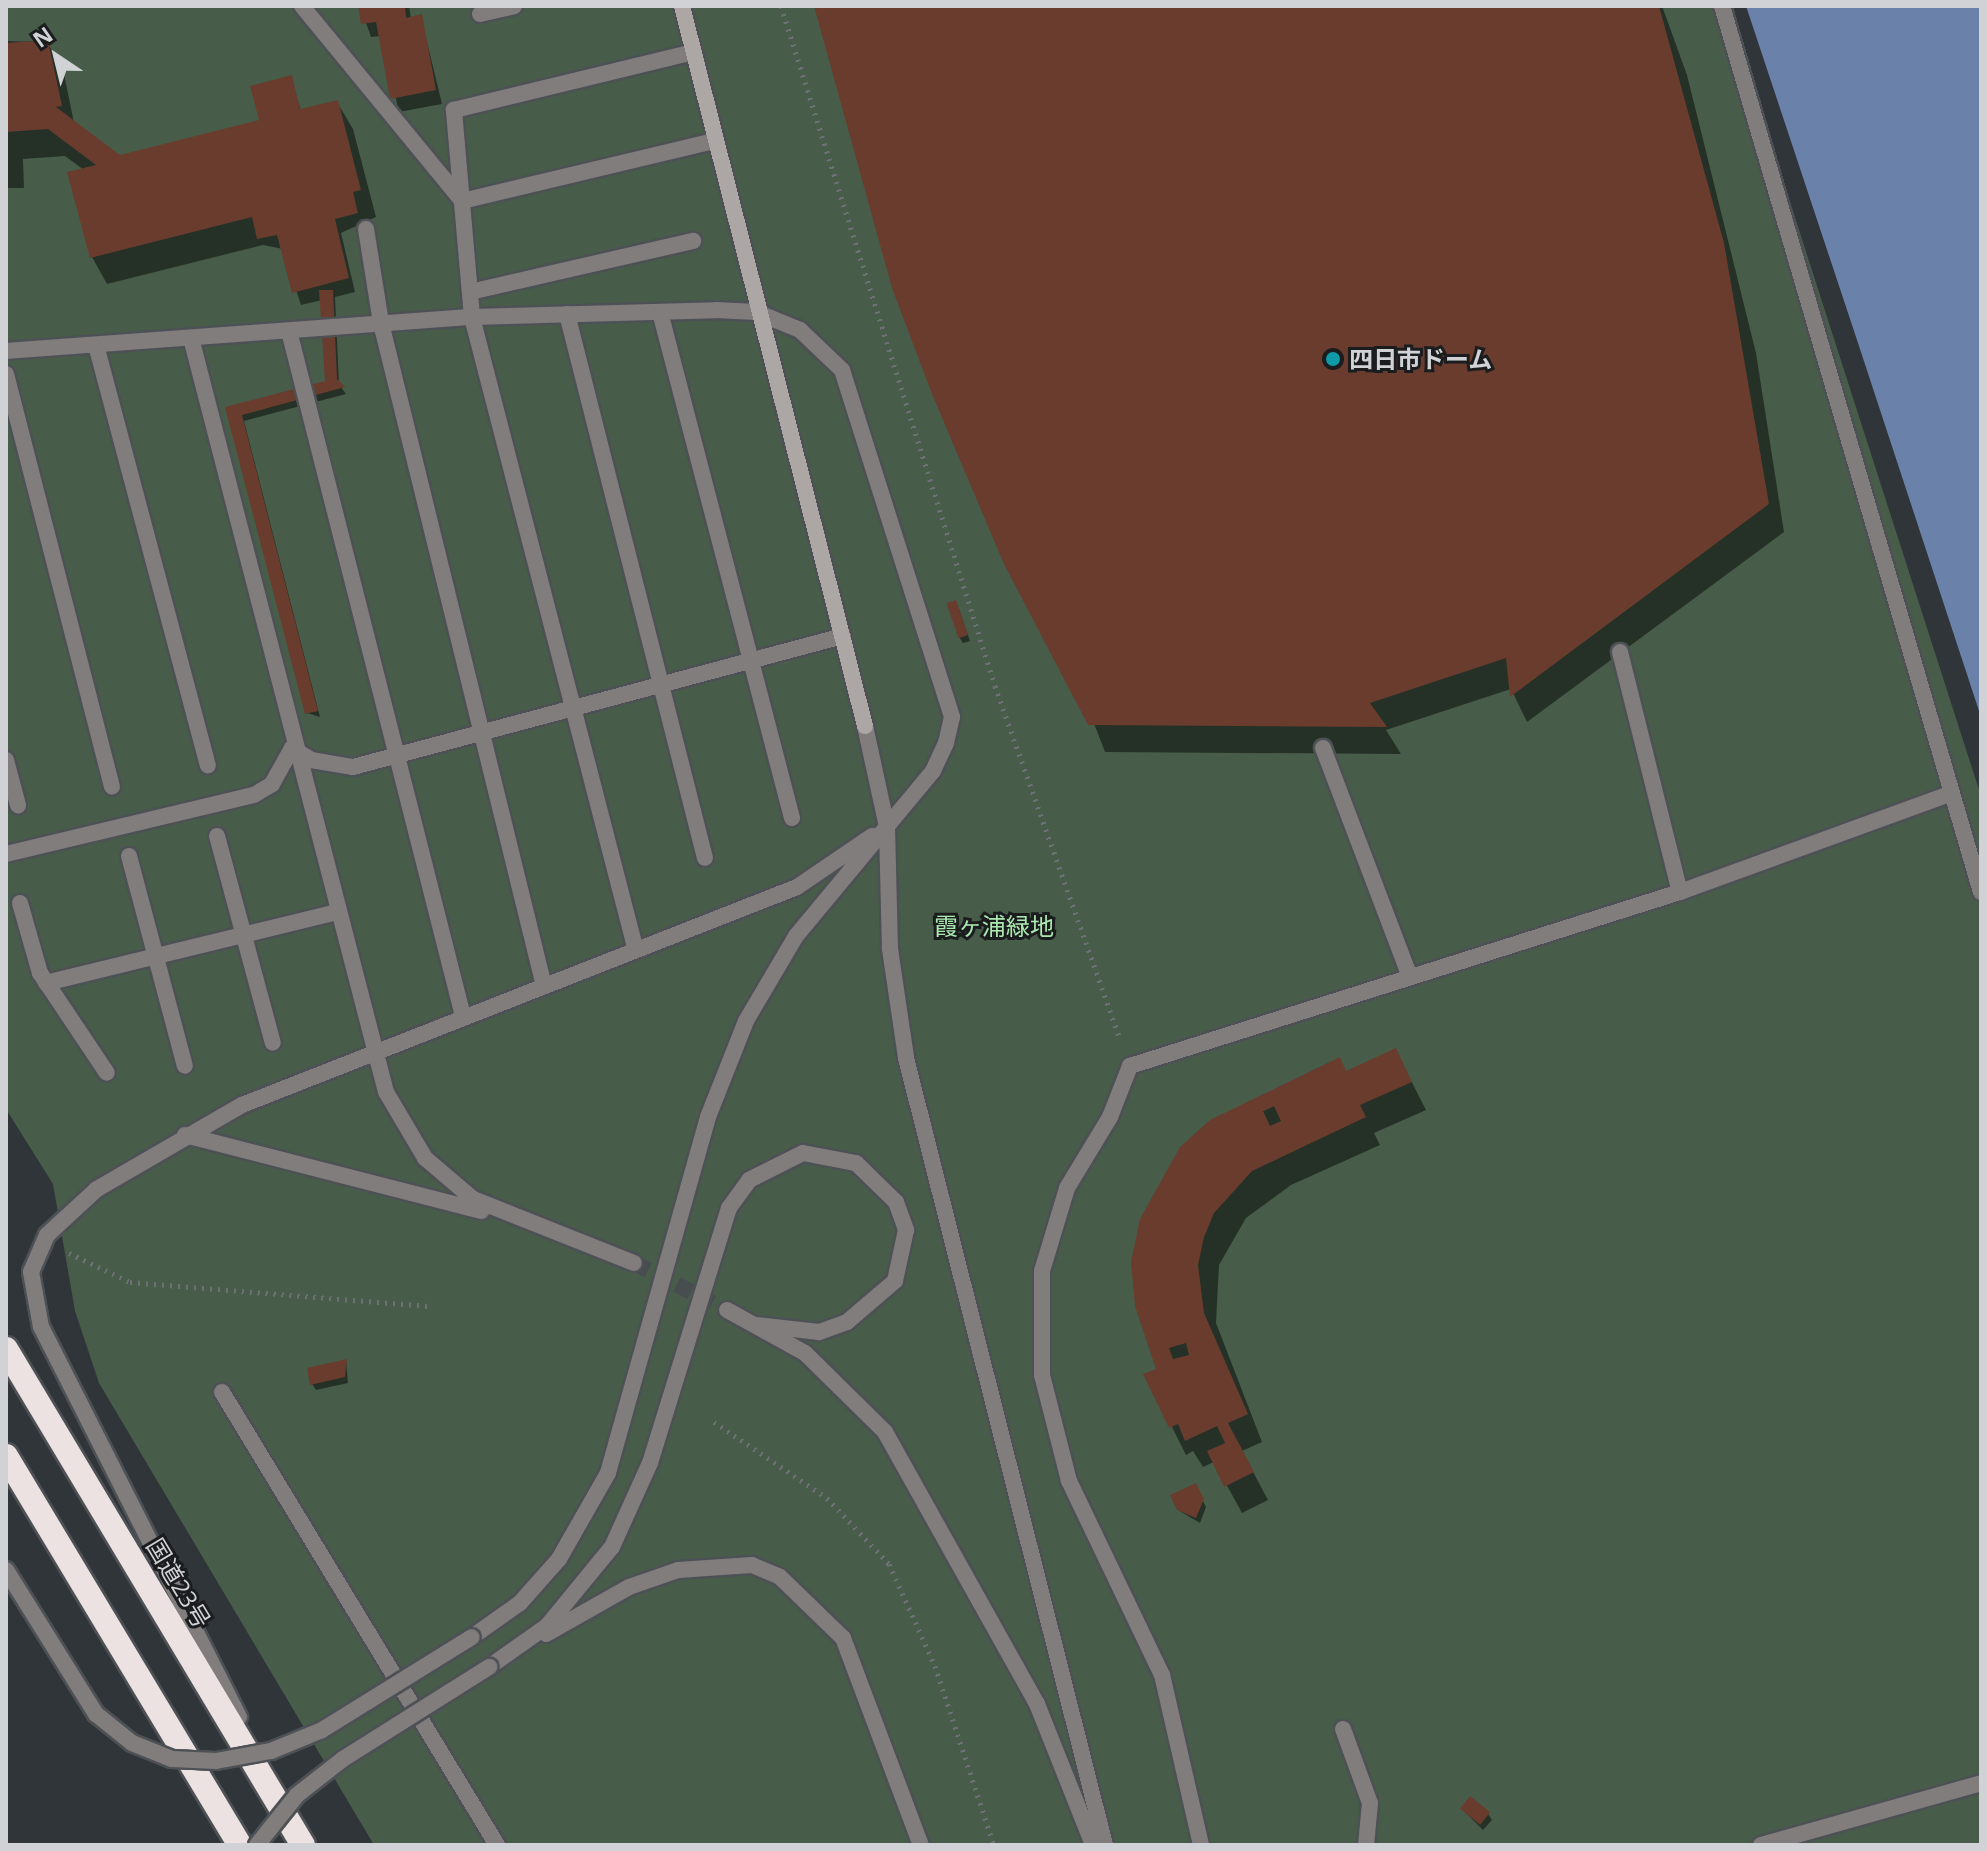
<!DOCTYPE html>
<meta charset="utf-8">
<style>
body{margin:0}
#map{position:relative;width:1987px;height:1851px;overflow:hidden;background:#303539;font-family:"Open Sans","Noto Sans JP",sans-serif}
div>[style]{position:absolute}
[style*='--x']{left:calc(var(--x)*1px);top:calc(var(--y)*1px);width:calc(var(--w)*1px);rotate:calc(var(--a)*1deg)}
.green>*{inset:0;background:#475d49}
.water>*{inset:0;background:#6a81aa}
.shadow>*{inset:0;background:#0007}
.building>*{inset:0;background:#693c2e;transform-origin:0 0}
.street-tunnel>*{height:16px;margin-top:-8px;transform-origin:0;background:repeating-linear-gradient(90deg,#484d50 0 16px,transparent 0 24px)}
.path>*{height:5px;margin-top:-2.5px;transform-origin:0;background:repeating-linear-gradient(90deg,#6d7175 0 2px,transparent 0 8px)}
.roads{filter:drop-shadow(2px 0 #4d5155) drop-shadow(-2px 0 #4d5155) drop-shadow(0 2px #4d5155) drop-shadow(0 -2px #4d5155)}
.lane>*{height:16px;margin:-8px;padding:0 8px;transform-origin:8px;border-radius:8px;background:#817d7d}
.street>*{height:16px;margin:-8px;padding:0 8px;transform-origin:8px;border-radius:8px;background:#817d7d}
.secondary>*{height:16px;margin:-8px;padding:0 8px;transform-origin:8px;border-radius:8px;background:#aca6a5}
.highway>*{height:24px;margin:-12px;padding:0 12px;transform-origin:12px;border-radius:12px;background:#ebe2e1}
.bridges{filter:drop-shadow(2px 0 #4d5155) drop-shadow(-2px 0 #4d5155) drop-shadow(0 2px #4d5155) drop-shadow(0 -2px #4d5155)}
.street-bridge>*{height:16px;margin:-8px;padding:0 8px;transform-origin:8px;border-radius:8px;background:#817d7d}
.dots>*{width:22px;height:22px;translate:-50% -50%;box-sizing:border-box;border:4px solid #1a1c1e;border-radius:50%}
span{translate:-50% -50%;white-space:nowrap;text-align:center;line-height:1.15;-webkit-text-stroke:6px #1a1c1e;paint-order:stroke}
.poi-label{font-size:24px;color:#d0d2d5;font-weight:700}
.left{translate:0 -50%;text-align:left}
.park-label{font-size:24px;color:#abe9b1}
.street-label{font-size:24px;color:#d0d2d5}
.frame{position:absolute;inset:0;border:8px solid #d0d2d5;pointer-events:none}
.north{position:absolute;left:16px;top:16px;width:80px;height:80px;-webkit-text-stroke:6px #1a1c1e;paint-order:stroke;rotate:325deg;font-size:22px;font-weight:700;line-height:32px;text-align:center;color:#d0d2d5}
.north::after{content:'';display:block;margin:auto;width:28px;height:36px;background:#d0d2d5;clip-path:polygon(50% 0,100% 100%,50% 72%,0 100%)}
</style>
<div id="map">
<div class="green">
<i style="clip-path:polygon(6px 6px,1727px 6px,1981px 796px,1981px 1845px,374px 1845px,99px 1383px,75px 1311px,53px 1184px,6px 1109px)"></i>
</div>
<div class="water">
<i style="clip-path:polygon(1746px 6px,1981px 6px,1981px 717px,1858px 343px)"></i>
</div>
<div class="shadow">
<i style="clip-path:polygon(360px 6px,409px 6px,411px 19px,421px 17px,442px 104px,399px 112px,381px 36px,371px 37px)"></i>
<i style="clip-path:polygon(816px 6px,1662px 6px,1687px 75px,1756px 353px,1784px 532px,1527px 722px,1511px 689px,1386px 730px,1401px 754px,1105px 752px)"></i>
<i style="clip-path:polygon(6px 41px,47px 42px,63px 69px,74px 123px,120px 157px,261px 121px,291px 78px,301px 111px,337px 102px,353px 129px,376px 217px,341px 233px,355px 292px,335px 297px,339px 384px,346px 394px,244px 421px,320px 717px,307px 713px,228px 408px,327px 383px,322px 300px,301px 305px,283px 249px,263px 245px,107px 284px,92px 257px,84px 170px,65px 156px,23px 159px,24px 188px,6px 188px)"></i>
<i style="clip-path:polygon(959px 609px,970px 641px,963px 643px,959px 637px)"></i>
<i style="clip-path:polygon(1396px 1051px,1426px 1110px,1374px 1133px,1380px 1145px,1291px 1185px,1246px 1218px,1219px 1265px,1216px 1323px,1262px 1442px,1242px 1451px,1268px 1500px,1242px 1513px,1214px 1462px,1203px 1467px,1193px 1451px,1186px 1455px,1146px 1375px,1158px 1370px,1181px 1148px)"></i>
<i style="clip-path:polygon(346px 1361px,348px 1383px,316px 1390px,312px 1384px)"></i>
<i style="clip-path:polygon(1195px 1486px,1206px 1507px,1200px 1523px,1178px 1510px)"></i>
<i style="clip-path:polygon(1462px 1809px,1488px 1814px,1492px 1820px,1483px 1830px)"></i>
</div>
<div class="building">
<i style="clip-path:polygon(358px 6px,405px 6px,406px 18px,422px 14px,436px 90px,390px 99px,376px 22px,361px 24px)"></i>
<i style="clip-path:polygon(814px 6px,1659px 6px,1724px 243px,1769px 504px,1510px 697px,1506px 658px,1370px 703px,1387px 727px,1088px 725px,1004px 564px,932px 394px,892px 288px)"></i>
<i style="clip-path:polygon(48px 40px,62px 106px,56px 107px,120px 155px,259px 120px,250px 86px,292px 75px,300px 109px,338px 100px,361px 190px,353px 192px,358px 213px,335px 219px,349px 278px,292px 293px,277px 235px,257px 239px,252px 217px,90px 258px,67px 172px,96px 165px,48px 129px,6px 132px,6px 43px)"></i>
<i style="clip-path:polygon(319px 290px,333px 290px,337px 379px,345px 387px,242px 415px,318px 711px,305px 714px,225px 407px,325px 381px)"></i>
<i style="left:956px;top:600px;width:37px;height:10px;rotate:71deg"></i>
<i style="clip-path:polygon(evenodd,1396px 1048px,1412px 1082px,1360px 1105px,1366px 1117px,1252px 1171px,1214px 1213px,1204px 1237px,1198px 1265px,1204px 1313px,1248px 1414px,1228px 1423px,1254px 1472px,1224px 1487px,1207px 1451px,1225px 1443px,1217px 1426px,1185px 1441px,1178px 1424px,1169px 1428px,1143px 1374px,1156px 1369px,1135px 1306px,1131px 1262px,1140px 1219px,1180px 1147px,1210px 1120px,1340px 1057px,1346px 1071px,1396px 1048px,1274px 1106px,1281px 1121px,1270px 1126px,1263px 1111px,1274px 1106px,1396px 1048px,1186px 1343px,1189px 1355px,1173px 1359px,1169px 1348px,1186px 1343px)"></i>
<i style="clip-path:polygon(347px 1359px,345px 1377px,310px 1385px,307px 1368px)"></i>
<i style="clip-path:polygon(1196px 1483px,1204px 1499px,1196px 1518px,1177px 1510px,1170px 1495px)"></i>
<i style="left:1470px;top:1796px;width:26px;height:16px;rotate:39deg"></i>
</div>
<div class="street-tunnel">
<i style="--x:634;--y:1263;--w:104;--a:26.8"></i>
</div>
<div class="path">
<i style="--x:781;--y:6;--w:713;--a:72.53"></i>
<i style="--x:995;--y:686;--w:374;--a:70.5"></i>
<i style="--x:69;--y:1253;--w:68;--a:25.4"></i>
<i style="--x:130;--y:1282;--w:299;--a:4.6"></i>
<i style="--x:714;--y:1422;--w:136;--a:33.9"></i>
<i style="--x:827;--y:1498;--w:91;--a:46.8"></i>
<i style="--x:889;--y:1564;--w:112;--a:65.7"></i>
<i style="--x:935;--y:1666;--w:188;--a:71.8"></i>
</div>
<div class="roads">
<div class="lane">
<i style="--x:302;--y:6;--w:252;--a:50.6"></i>
<i style="--x:462;--y:201;--w:259;--a:-13.4"></i>
<i style="--x:1722;--y:6;--w:923;--a:73.71"></i>
<i style="--x:480;--y:14;--w:35;--a:-13"></i>
<i style="--x:366;--y:229;--w:95;--a:80.9"></i>
<i style="--x:381;--y:323;--w:679;--a:76.19"></i>
<i style="--x:470;--y:292;--w:229;--a:-12.9"></i>
<i style="--x:660;--y:312;--w:523;--a:75.38"></i>
<i style="--x:567;--y:314;--w:561;--a:75.77"></i>
<i style="--x:289;--y:331;--w:703;--a:75.75"></i>
<i style="--x:96;--y:345;--w:435;--a:75.1"></i>
<i style="--x:6;--y:374;--w:426;--a:75.6"></i>
<i style="--x:1620;--y:652;--w:247;--a:76"></i>
<i style="--x:1323;--y:748;--w:245;--a:69.2"></i>
<i style="--x:6;--y:760;--w:47;--a:75.1"></i>
<i style="--x:217;--y:836;--w:214;--a:74.9"></i>
<i style="--x:129;--y:856;--w:217;--a:75.1"></i>
<i style="--x:20;--y:903;--w:73;--a:74.1"></i>
<i style="--x:40;--y:973;--w:120;--a:56.2"></i>
<i style="--x:635;--y:947;--w:651;--a:-104.51"></i>
<i style="--x:472;--y:317;--w:208;--a:-95"></i>
<i style="--x:454;--y:110;--w:246;--a:-13.6"></i>
<i style="--x:46;--y:983;--w:296;--a:-13.7"></i>
<i style="--x:222;--y:1392;--w:530;--a:58.74"></i>
<i style="--x:1343;--y:1729;--w:79;--a:70"></i>
<i style="--x:1370;--y:1803;--w:42;--a:95.4"></i>
<i style="--x:1201;--y:1845;--w:174;--a:-102.9"></i>
<i style="--x:1162;--y:1675;--w:215;--a:-115.6"></i>
<i style="--x:1069;--y:1481;--w:109;--a:-104.3"></i>
<i style="--x:1042;--y:1375;--w:104;--a:-90"></i>
<i style="--x:1042;--y:1271;--w:87;--a:-73.2"></i>
<i style="--x:1067;--y:1188;--w:83;--a:-58.8"></i>
<i style="--x:1110;--y:1117;--w:55;--a:-68.6"></i>
<i style="--x:1130;--y:1066;--w:577;--a:-17.56"></i>
<i style="--x:1680;--y:892;--w:286;--a:-20"></i>
<i style="--x:1761;--y:1845;--w:229;--a:-15.7"></i>
</div>
<div class="street">
<i style="--x:191;--y:338;--w:779;--a:75.5"></i>
<i style="--x:386;--y:1092;--w:77;--a:59.4"></i>
<i style="--x:425;--y:1158;--w:63;--a:40.5"></i>
<i style="--x:473;--y:1199;--w:173;--a:21.7"></i>
<i style="--x:6;--y:351;--w:467;--a:-4.2"></i>
<i style="--x:472;--y:317;--w:244;--a:-1.6"></i>
<i style="--x:716;--y:310;--w:40;--a:2.9"></i>
<i style="--x:756;--y:312;--w:48;--a:22.2"></i>
<i style="--x:800;--y:330;--w:58;--a:43.6"></i>
<i style="--x:842;--y:370;--w:364;--a:72.4"></i>
<i style="--x:952;--y:717;--w:27;--a:103"></i>
<i style="--x:946;--y:743;--w:31;--a:115"></i>
<i style="--x:933;--y:771;--w:214;--a:129.7"></i>
<i style="--x:796;--y:936;--w:99;--a:120.5"></i>
<i style="--x:746;--y:1021;--w:103;--a:111.6"></i>
<i style="--x:708;--y:1117;--w:370;--a:105.7"></i>
<i style="--x:608;--y:1473;--w:99;--a:119.7"></i>
<i style="--x:559;--y:1559;--w:59;--a:131.6"></i>
<i style="--x:520;--y:1603;--w:59;--a:144.7"></i>
<i style="--x:865;--y:726;--w:103;--a:77.7"></i>
<i style="--x:887;--y:827;--w:122;--a:88.6"></i>
<i style="--x:890;--y:949;--w:110;--a:81.6"></i>
<i style="--x:906;--y:1058;--w:812;--a:75.81"></i>
<i style="--x:292;--y:748;--w:22;--a:32"></i>
<i style="--x:311;--y:760;--w:43;--a:9.5"></i>
<i style="--x:353;--y:767;--w:507;--a:-14.97"></i>
<i style="--x:6;--y:854;--w:255;--a:-13.4"></i>
<i style="--x:254;--y:795;--w:21;--a:-31"></i>
<i style="--x:272;--y:784;--w:41;--a:-60.9"></i>
<i style="--x:185;--y:1135;--w:306;--a:14.4"></i>
<i style="--x:727;--y:1310;--w:89;--a:28.9"></i>
<i style="--x:805;--y:1353;--w:112;--a:44.6"></i>
<i style="--x:885;--y:1432;--w:312;--a:60.8"></i>
<i style="--x:1037;--y:1704;--w:152;--a:68.3"></i>
<i style="--x:546;--y:1634;--w:95;--a:-29.5"></i>
<i style="--x:629;--y:1587;--w:52;--a:-19.1"></i>
<i style="--x:678;--y:1570;--w:74;--a:-3.9"></i>
<i style="--x:752;--y:1565;--w:30;--a:23"></i>
<i style="--x:780;--y:1577;--w:88;--a:44.1"></i>
<i style="--x:843;--y:1638;--w:221;--a:69.4"></i>
<i style="--x:489;--y:1667;--w:71;--a:-35.3"></i>
<i style="--x:547;--y:1626;--w:102;--a:-50.6"></i>
<i style="--x:612;--y:1547;--w:92;--a:-65.7"></i>
<i style="--x:650;--y:1463;--w:267;--a:-72.8"></i>
<i style="--x:729;--y:1208;--w:34;--a:-54"></i>
<i style="--x:749;--y:1180;--w:60;--a:-26.6"></i>
<i style="--x:803;--y:1153;--w:54;--a:10.7"></i>
<i style="--x:856;--y:1163;--w:56;--a:44.3"></i>
<i style="--x:896;--y:1202;--w:30;--a:70"></i>
<i style="--x:906;--y:1230;--w:52;--a:102.2"></i>
<i style="--x:895;--y:1281;--w:63;--a:139.5"></i>
<i style="--x:847;--y:1322;--w:30;--a:160"></i>
<i style="--x:819;--y:1332;--w:61;--a:-173.5"></i>
<i style="--x:239;--y:1717;--w:437;--a:-116.9"></i>
<i style="--x:41;--y:1327;--w:56;--a:-100.3"></i>
<i style="--x:31;--y:1272;--w:40;--a:-66.6"></i>
<i style="--x:47;--y:1235;--w:68;--a:-42.6"></i>
<i style="--x:97;--y:1189;--w:168;--a:-30.1"></i>
<i style="--x:242;--y:1105;--w:596;--a:-21.44"></i>
<i style="--x:797;--y:887;--w:91;--a:-34.2"></i>
</div>
<div class="secondary">
<i style="--x:682;--y:6;--w:743;--a:75.74"></i>
</div>
<div class="highway">
<i style="--x:6;--y:1349;--w:578;--a:59.09"></i>
<i style="--x:6;--y:1456;--w:454;--a:59"></i>
</div>
</div>
<div class="bridges">
<div class="street-bridge">
<i style="--x:6;--y:1570;--w:170;--a:58"></i>
<i style="--x:96;--y:1714;--w:46;--a:38.9"></i>
<i style="--x:132;--y:1743;--w:43;--a:21.8"></i>
<i style="--x:172;--y:1759;--w:44;--a:2.6"></i>
<i style="--x:216;--y:1761;--w:56;--a:-10.3"></i>
<i style="--x:271;--y:1751;--w:55;--a:-22.4"></i>
<i style="--x:322;--y:1730;--w:176;--a:-31.8"></i>
<i style="--x:257;--y:1845;--w:64;--a:-51.3"></i>
<i style="--x:297;--y:1795;--w:58;--a:-38"></i>
<i style="--x:343;--y:1759;--w:173;--a:-32.2"></i>
</div>
</div>
<div class="dots">
<i style="left:1333px;top:359px;background:#0f9aa8"></i>
</div>
<div class="poi-label">
<span class="left" style="left:1349px;top:359px">四日市ドーム</span>
</div>
<div class="park-label">
<span style="left:994px;top:926px">霞ヶ浦緑地</span>
</div>
<div class="street-label">
<span style="left:179px;top:1583px;rotate:59deg">国道23号</span>
</div>
<div class="frame"></div>
<div class="north">N</div>
</div>
